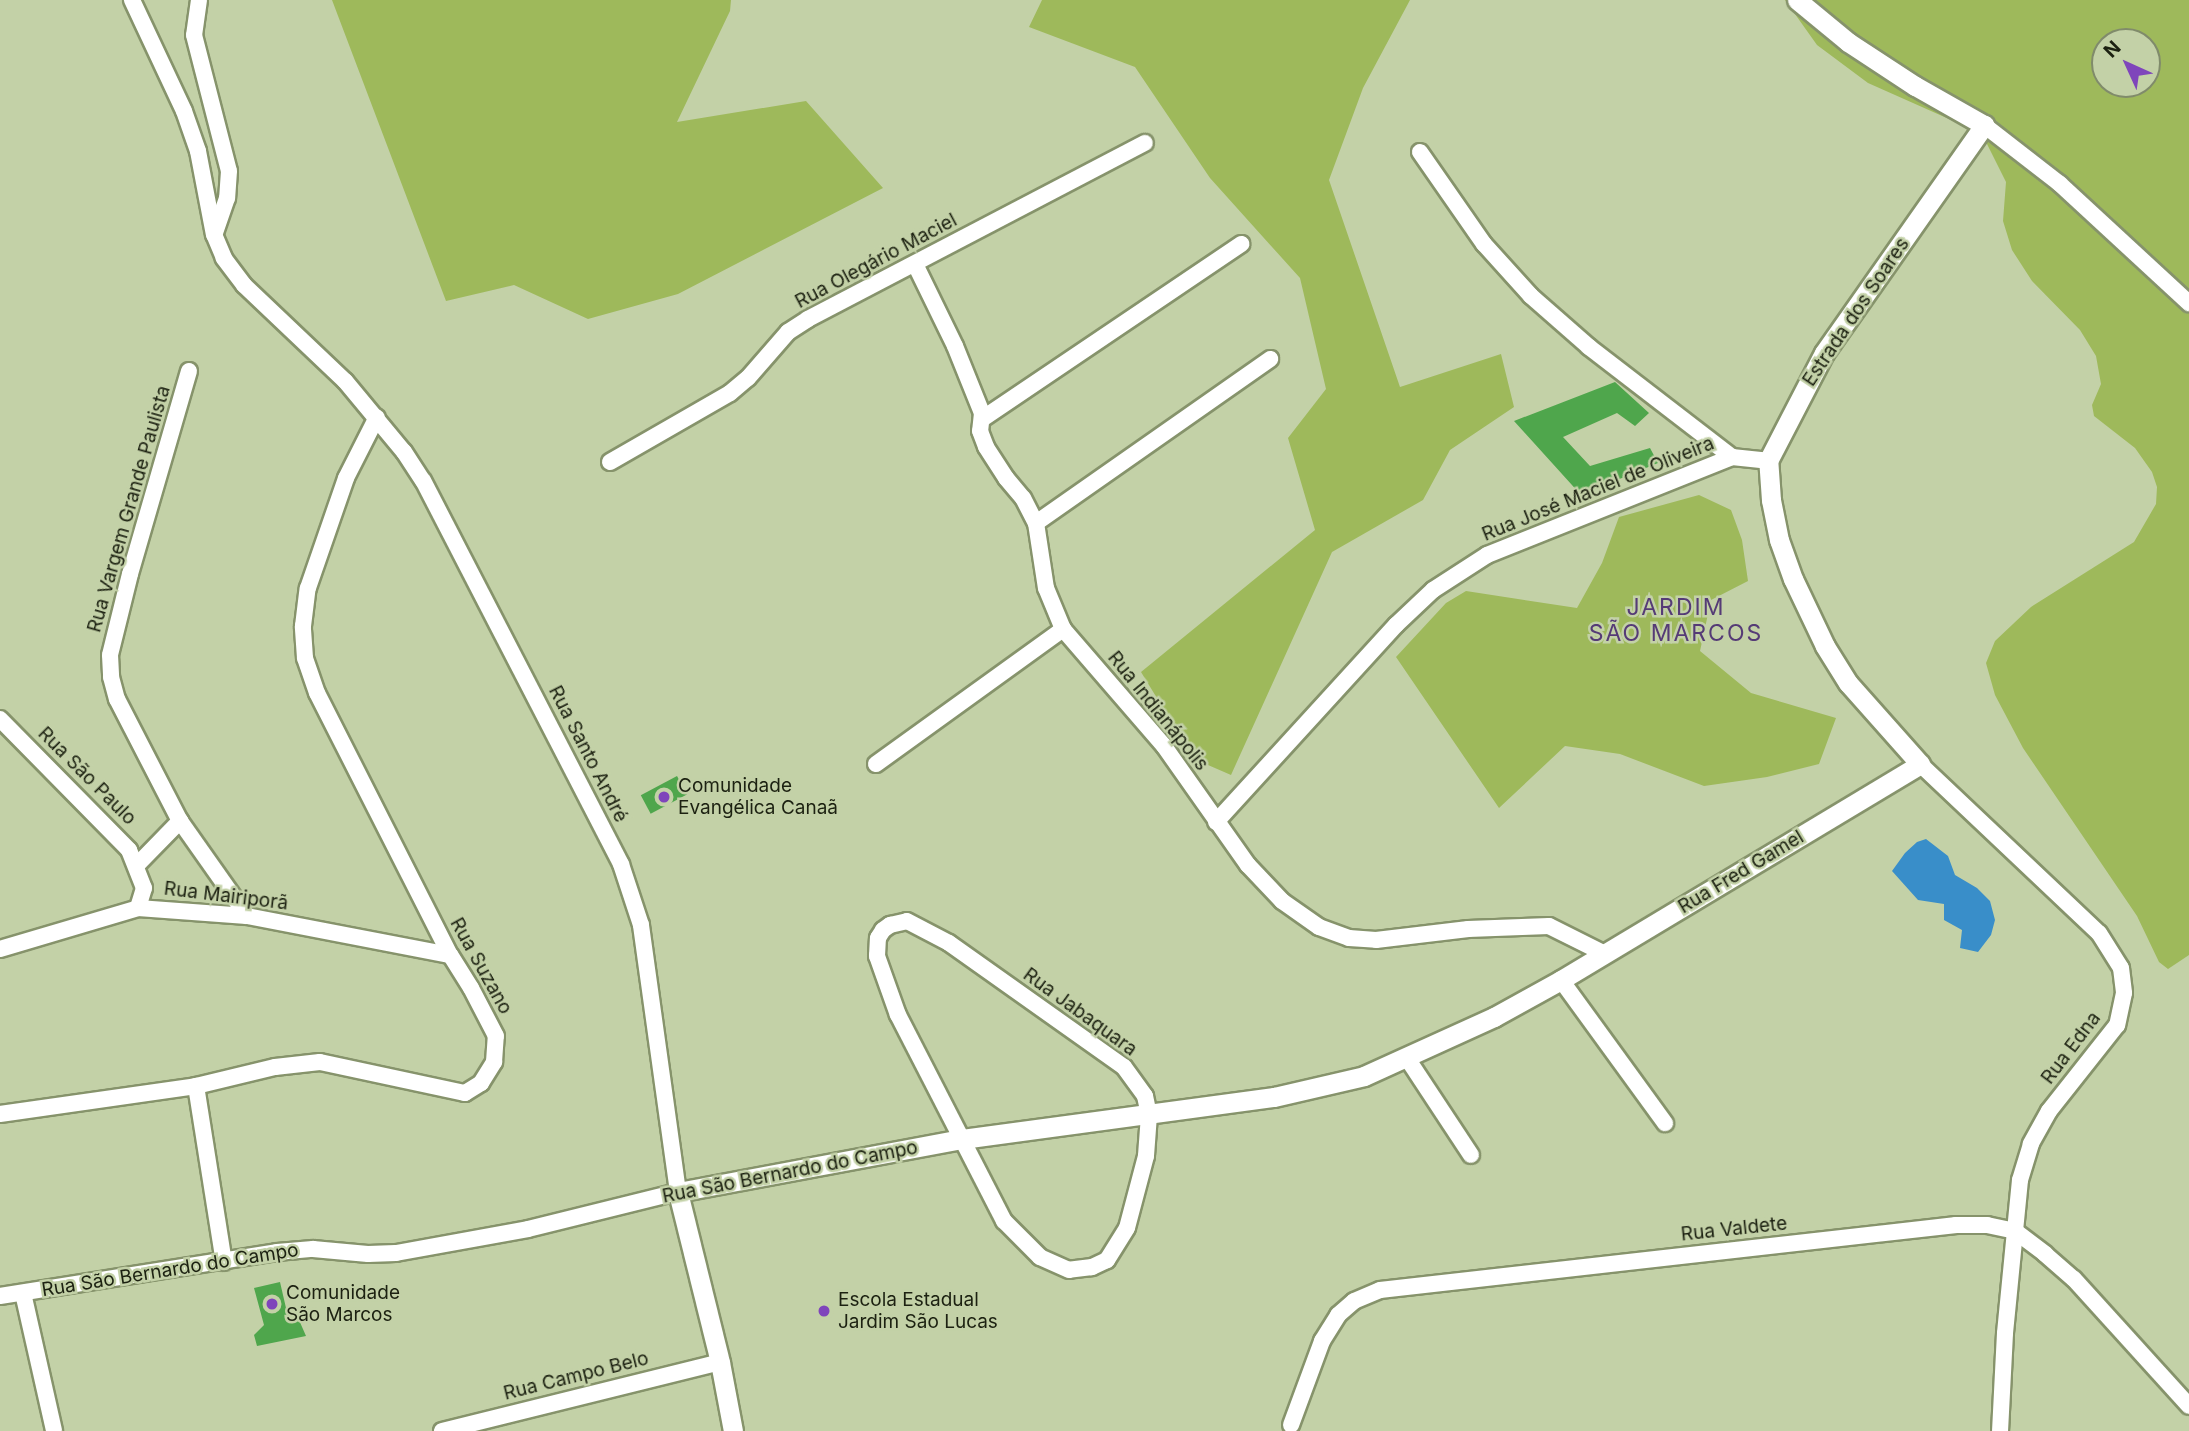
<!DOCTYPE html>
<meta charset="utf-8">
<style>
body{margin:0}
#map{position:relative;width:2189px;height:1431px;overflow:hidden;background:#c3d1a7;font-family:Inter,sans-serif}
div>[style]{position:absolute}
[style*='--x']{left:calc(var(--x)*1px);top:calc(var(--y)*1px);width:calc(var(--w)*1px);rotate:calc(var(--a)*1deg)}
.green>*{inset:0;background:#9eb95b}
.water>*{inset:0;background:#398ec9}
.building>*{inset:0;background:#4fa64c;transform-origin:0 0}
.roads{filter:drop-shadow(2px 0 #86936b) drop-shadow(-2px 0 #86936b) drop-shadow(0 2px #86936b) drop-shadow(0 -2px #86936b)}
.minor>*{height:16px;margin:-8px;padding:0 8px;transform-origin:8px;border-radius:8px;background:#fff}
.tertiary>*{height:19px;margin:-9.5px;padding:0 9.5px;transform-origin:9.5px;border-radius:9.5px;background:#fff}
.dots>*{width:19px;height:19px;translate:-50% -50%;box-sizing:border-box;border:4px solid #c3d1a7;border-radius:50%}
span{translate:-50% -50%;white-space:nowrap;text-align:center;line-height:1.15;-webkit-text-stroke:5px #c3d1a7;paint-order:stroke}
.street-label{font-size:19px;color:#1c2111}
.poi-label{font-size:19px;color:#1c2111}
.left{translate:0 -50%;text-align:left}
.quarter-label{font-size:23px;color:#553b76;letter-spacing:2px}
.north{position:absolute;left:2091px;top:28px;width:70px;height:70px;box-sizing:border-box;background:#c3d1a7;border:2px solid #808b6b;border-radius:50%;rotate:315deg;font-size:19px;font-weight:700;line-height:28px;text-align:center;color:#1c2111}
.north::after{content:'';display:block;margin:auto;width:24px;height:32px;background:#7f45bb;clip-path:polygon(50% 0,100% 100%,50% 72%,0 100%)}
</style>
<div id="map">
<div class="green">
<i style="clip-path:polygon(332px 0,731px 0,730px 11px,677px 122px,806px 101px,883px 188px,678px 294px,588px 319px,514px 285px,446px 301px)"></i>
<i style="clip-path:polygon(1042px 0,1410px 0,1363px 88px,1329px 180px,1400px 387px,1501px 354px,1514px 407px,1450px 450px,1423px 500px,1332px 552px,1231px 775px,1208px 765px,1174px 726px,1141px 672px,1315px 530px,1288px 438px,1326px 389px,1300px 278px,1210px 178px,1135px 67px,1029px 27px)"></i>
<i style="clip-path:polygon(evenodd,1785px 0,2189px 0,2189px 955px,2168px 969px,2159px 962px,2137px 916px,2023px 748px,1995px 695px,1986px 663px,1995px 641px,2031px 607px,2134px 542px,2156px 504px,2157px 487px,2152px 472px,2135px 448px,2094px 416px,2092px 405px,2101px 384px,2096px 356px,2080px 330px,2032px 281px,2012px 250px,2003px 221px,2006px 182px,1987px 144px,1958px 123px,1868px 83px,1817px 45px,1785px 0,2105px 42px,2147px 42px,2147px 84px,2105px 84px,2105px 42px)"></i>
<i style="clip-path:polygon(1699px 495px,1731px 510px,1742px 540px,1748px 581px,1711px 600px,1700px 651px,1751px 693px,1836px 718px,1819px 764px,1767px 777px,1704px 786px,1620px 754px,1565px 746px,1499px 808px,1396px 657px,1446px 603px,1466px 591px,1577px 608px,1602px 563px,1619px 517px)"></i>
</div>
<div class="water">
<i style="clip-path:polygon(1926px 839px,1948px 856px,1955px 875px,1977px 888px,1990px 901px,1995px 920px,1991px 935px,1978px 952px,1960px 948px,1962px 930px,1944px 920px,1944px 904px,1918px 900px,1892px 871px,1905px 853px,1917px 842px)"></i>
</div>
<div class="building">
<i style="clip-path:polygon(1615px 382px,1649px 413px,1635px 426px,1617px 413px,1563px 437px,1590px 466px,1650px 448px,1658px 463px,1581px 495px,1514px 421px)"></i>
<i style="left:677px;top:776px;width:21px;height:41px;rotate:62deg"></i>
<i style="clip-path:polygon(280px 1282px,289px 1321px,299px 1320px,306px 1336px,257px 1346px,254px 1335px,264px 1325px,254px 1288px)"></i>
</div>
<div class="roads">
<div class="minor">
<i style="--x:199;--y:0;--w:35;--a:98"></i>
<i style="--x:194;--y:35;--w:140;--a:75.6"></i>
<i style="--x:229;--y:171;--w:27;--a:94"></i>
<i style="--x:227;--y:198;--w:37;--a:109"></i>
<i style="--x:1984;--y:125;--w:96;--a:37.8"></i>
<i style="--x:2060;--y:184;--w:176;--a:42.7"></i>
<i style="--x:1420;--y:152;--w:112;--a:55.2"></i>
<i style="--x:1484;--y:244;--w:70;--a:47.9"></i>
<i style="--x:1531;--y:296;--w:77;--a:41.3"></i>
<i style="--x:1589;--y:347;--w:180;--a:37.6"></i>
<i style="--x:915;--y:264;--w:91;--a:64"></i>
<i style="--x:955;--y:346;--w:72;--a:68.1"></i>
<i style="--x:982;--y:413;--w:18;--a:96"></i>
<i style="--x:980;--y:431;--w:17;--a:69"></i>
<i style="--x:986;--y:447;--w:37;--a:57"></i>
<i style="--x:1006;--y:478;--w:26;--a:50"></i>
<i style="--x:1023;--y:498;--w:28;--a:63"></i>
<i style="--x:1036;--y:523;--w:66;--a:81.3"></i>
<i style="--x:1046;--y:588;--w:44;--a:67.5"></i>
<i style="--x:1063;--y:629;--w:155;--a:49.2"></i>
<i style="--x:1164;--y:746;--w:146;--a:54.8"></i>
<i style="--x:1248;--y:865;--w:50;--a:46.6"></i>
<i style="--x:1282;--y:901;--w:45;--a:35.1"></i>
<i style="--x:1319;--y:927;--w:32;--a:20"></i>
<i style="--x:1349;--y:938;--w:27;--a:4"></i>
<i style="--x:1376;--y:940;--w:93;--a:-6.8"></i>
<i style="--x:1468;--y:929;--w:81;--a:-2.1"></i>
<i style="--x:1549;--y:926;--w:63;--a:26.6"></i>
<i style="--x:189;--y:371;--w:211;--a:106.2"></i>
<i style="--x:130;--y:574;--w:83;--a:103.9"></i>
<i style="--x:110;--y:655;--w:22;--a:87"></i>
<i style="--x:111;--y:677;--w:23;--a:75"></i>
<i style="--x:117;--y:699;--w:137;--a:62.7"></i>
<i style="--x:180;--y:821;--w:116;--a:54.8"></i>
<i style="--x:982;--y:419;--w:313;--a:-34"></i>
<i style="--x:610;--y:462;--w:138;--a:-29.9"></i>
<i style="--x:730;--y:393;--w:23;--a:-40"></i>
<i style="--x:748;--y:378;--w:61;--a:-49"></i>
<i style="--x:788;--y:332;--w:24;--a:-33"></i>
<i style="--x:808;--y:319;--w:380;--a:-27.6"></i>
<i style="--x:1036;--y:523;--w:286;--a:-35"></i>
<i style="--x:0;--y:719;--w:184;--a:45.4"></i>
<i style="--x:129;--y:850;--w:41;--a:68.5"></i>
<i style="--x:144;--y:888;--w:21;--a:107"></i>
<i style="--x:876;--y:764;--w:231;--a:-35.8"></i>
<i style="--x:1920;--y:764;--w:246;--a:43.4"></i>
<i style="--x:2099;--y:933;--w:41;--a:57.8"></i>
<i style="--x:2121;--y:968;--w:25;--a:83"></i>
<i style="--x:2124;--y:993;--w:33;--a:102"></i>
<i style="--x:2117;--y:1025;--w:110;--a:128.3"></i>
<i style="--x:2049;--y:1111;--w:38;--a:119"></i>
<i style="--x:2031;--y:1144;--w:38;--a:107"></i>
<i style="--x:2020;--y:1180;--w:154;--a:95.6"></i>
<i style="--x:2005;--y:1333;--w:98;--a:92.9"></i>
<i style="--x:1216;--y:822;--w:267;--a:-47.6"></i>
<i style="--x:1396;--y:625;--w:51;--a:-43.4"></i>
<i style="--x:1433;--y:590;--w:64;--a:-32.9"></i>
<i style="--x:1487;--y:555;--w:264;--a:-21.8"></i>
<i style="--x:1732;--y:457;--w:36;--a:6"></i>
<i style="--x:137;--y:865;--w:62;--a:-45.7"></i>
<i style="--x:907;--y:921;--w:47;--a:27.6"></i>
<i style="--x:949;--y:943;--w:214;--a:35.3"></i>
<i style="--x:1124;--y:1067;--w:36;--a:54"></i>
<i style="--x:1145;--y:1096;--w:19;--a:78"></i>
<i style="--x:1149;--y:1115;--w:41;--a:94.2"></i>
<i style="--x:1146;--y:1156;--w:74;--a:104.8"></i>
<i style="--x:1127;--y:1228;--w:38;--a:122"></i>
<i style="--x:1107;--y:1260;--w:17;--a:155"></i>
<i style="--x:1092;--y:1267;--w:23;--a:173"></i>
<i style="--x:1069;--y:1270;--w:32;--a:-156"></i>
<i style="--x:1040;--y:1257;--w:51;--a:-135"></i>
<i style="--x:1004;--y:1221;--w:232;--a:-117.2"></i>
<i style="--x:898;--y:1015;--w:63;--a:-109.6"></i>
<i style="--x:877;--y:956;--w:18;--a:-87"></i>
<i style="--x:878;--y:938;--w:9;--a:-58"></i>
<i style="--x:883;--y:930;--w:9;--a:-36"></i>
<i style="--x:890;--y:925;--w:17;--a:-13"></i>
<i style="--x:0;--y:949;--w:144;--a:-16.5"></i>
<i style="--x:138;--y:908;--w:109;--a:4.2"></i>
<i style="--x:247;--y:916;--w:207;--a:10.9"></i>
<i style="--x:1561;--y:980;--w:177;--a:54"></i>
<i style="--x:1407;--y:1058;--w:116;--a:56.6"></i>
<i style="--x:196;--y:1086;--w:178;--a:81"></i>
<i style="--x:0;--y:1114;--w:198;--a:-8.1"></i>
<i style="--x:196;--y:1086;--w:81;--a:-13.5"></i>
<i style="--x:275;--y:1067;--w:45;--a:-6.3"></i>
<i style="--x:320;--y:1062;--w:148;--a:12.1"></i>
<i style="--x:465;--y:1093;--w:19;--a:-32"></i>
<i style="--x:481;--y:1083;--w:25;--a:-58"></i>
<i style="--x:494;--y:1062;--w:26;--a:-86"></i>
<i style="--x:496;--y:1036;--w:54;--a:-117.5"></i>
<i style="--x:471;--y:988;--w:39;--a:-122"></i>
<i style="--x:450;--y:955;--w:294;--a:-116.9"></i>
<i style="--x:317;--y:693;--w:37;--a:-109"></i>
<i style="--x:305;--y:658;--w:32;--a:-94"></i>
<i style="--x:303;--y:626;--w:38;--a:-83"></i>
<i style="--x:308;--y:588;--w:116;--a:-70.9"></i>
<i style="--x:346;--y:478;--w:68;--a:-63.1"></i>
<i style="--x:23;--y:1293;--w:141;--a:77.3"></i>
<i style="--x:0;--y:1296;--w:280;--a:-9"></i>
<i style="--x:277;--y:1252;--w:36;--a:-5"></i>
<i style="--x:313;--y:1249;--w:55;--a:5.2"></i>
<i style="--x:368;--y:1254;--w:28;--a:-2"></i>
<i style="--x:396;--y:1253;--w:134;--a:-10.3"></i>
<i style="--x:528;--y:1229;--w:154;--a:-13.9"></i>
<i style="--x:678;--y:1192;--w:270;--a:-97.9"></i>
<i style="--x:641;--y:925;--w:64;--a:-108.2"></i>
<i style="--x:621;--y:864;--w:431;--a:-117.3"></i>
<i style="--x:423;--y:481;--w:35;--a:-123"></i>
<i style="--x:404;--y:452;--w:92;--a:-129.7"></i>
<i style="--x:345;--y:381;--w:139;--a:-136.5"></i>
<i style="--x:244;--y:285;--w:34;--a:-127"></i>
<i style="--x:224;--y:258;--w:25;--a:-113"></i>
<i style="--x:214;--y:235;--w:86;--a:-100.8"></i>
<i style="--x:198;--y:151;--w:42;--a:-109.3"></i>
<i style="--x:184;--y:111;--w:123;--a:-115.1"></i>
<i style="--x:1291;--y:1425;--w:90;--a:-69.7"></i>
<i style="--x:1322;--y:1341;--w:31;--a:-58"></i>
<i style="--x:1338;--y:1315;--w:21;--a:-41"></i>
<i style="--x:1354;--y:1301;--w:28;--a:-23"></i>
<i style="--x:1380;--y:1290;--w:580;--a:-6.44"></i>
<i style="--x:1956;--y:1225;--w:31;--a:0"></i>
<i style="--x:1987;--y:1225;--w:29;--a:12"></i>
<i style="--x:2015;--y:1231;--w:38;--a:37"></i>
<i style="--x:2045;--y:1254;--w:38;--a:41"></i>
<i style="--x:2074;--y:1279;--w:171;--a:47.8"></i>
<i style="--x:442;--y:1431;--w:286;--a:-13.9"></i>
</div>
<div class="tertiary">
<i style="--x:733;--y:1431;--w:70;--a:-100.7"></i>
<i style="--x:720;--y:1362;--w:175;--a:-103.9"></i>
<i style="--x:678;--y:1192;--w:289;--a:-10.6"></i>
<i style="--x:962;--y:1139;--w:315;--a:-7.7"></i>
<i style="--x:1274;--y:1097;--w:92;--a:-13.1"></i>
<i style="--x:1364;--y:1076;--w:143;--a:-24.4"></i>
<i style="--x:1494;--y:1017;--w:77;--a:-28.9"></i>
<i style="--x:1561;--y:980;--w:419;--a:-31"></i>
<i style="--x:1920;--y:764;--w:108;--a:-131.6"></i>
<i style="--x:1848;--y:683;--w:44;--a:-121.9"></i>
<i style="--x:1825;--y:646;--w:74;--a:-115.5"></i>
<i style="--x:1793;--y:579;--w:41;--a:-109.7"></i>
<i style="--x:1779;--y:540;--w:41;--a:-101.3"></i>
<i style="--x:1771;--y:500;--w:39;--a:-94"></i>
<i style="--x:1768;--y:461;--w:122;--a:-62.6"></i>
<i style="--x:1824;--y:353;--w:279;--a:-54.9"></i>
<i style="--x:1984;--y:125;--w:79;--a:-150.5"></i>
<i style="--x:1915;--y:86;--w:80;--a:-146.7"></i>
<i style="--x:1848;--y:42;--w:66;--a:-140.5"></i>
</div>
</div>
<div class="dots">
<i style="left:664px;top:797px;background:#7f45bb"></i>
<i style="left:272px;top:1304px;background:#7f45bb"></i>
<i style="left:824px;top:1311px;background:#7f45bb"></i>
</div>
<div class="street-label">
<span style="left:876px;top:261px;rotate:-28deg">Rua Olegário Maciel</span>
<span style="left:1856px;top:312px;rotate:-56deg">Estrada dos Soares</span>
<span style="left:1598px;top:489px;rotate:-22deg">Rua José Maciel de Oliveira</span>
<span style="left:129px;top:509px;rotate:-74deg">Rua Vargem Grande Paulista</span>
<span style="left:1158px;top:711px;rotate:51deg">Rua Indianápolis</span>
<span style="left:588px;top:754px;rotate:63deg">Rua Santo André</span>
<span style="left:87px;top:776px;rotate:45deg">Rua São Paulo</span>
<span style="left:1741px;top:872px;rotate:-31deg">Rua Fred Gamel</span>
<span style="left:226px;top:896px;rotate:7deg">Rua Mairiporã</span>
<span style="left:481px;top:966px;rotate:61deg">Rua Suzano</span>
<span style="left:1080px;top:1012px;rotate:36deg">Rua Jabaquara</span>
<span style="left:2071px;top:1048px;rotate:-53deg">Rua Edna</span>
<span style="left:790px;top:1172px;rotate:-11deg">Rua São Bernardo do Campo</span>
<span style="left:1734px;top:1229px;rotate:-6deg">Rua Valdete</span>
<span style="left:170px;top:1270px;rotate:-9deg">Rua São Bernardo do Campo</span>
<span style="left:576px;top:1376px;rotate:-14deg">Rua Campo Belo</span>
</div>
<div class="poi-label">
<span class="left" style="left:678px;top:797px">Comunidade<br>Evangélica Canaã</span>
<span class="left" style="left:286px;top:1304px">Comunidade<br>São Marcos</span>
<span class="left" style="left:838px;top:1311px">Escola Estadual<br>Jardim São Lucas</span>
</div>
<div class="quarter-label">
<span style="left:1676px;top:620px">JARDIM<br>SÃO MARCOS</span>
</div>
<div class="north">N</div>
</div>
